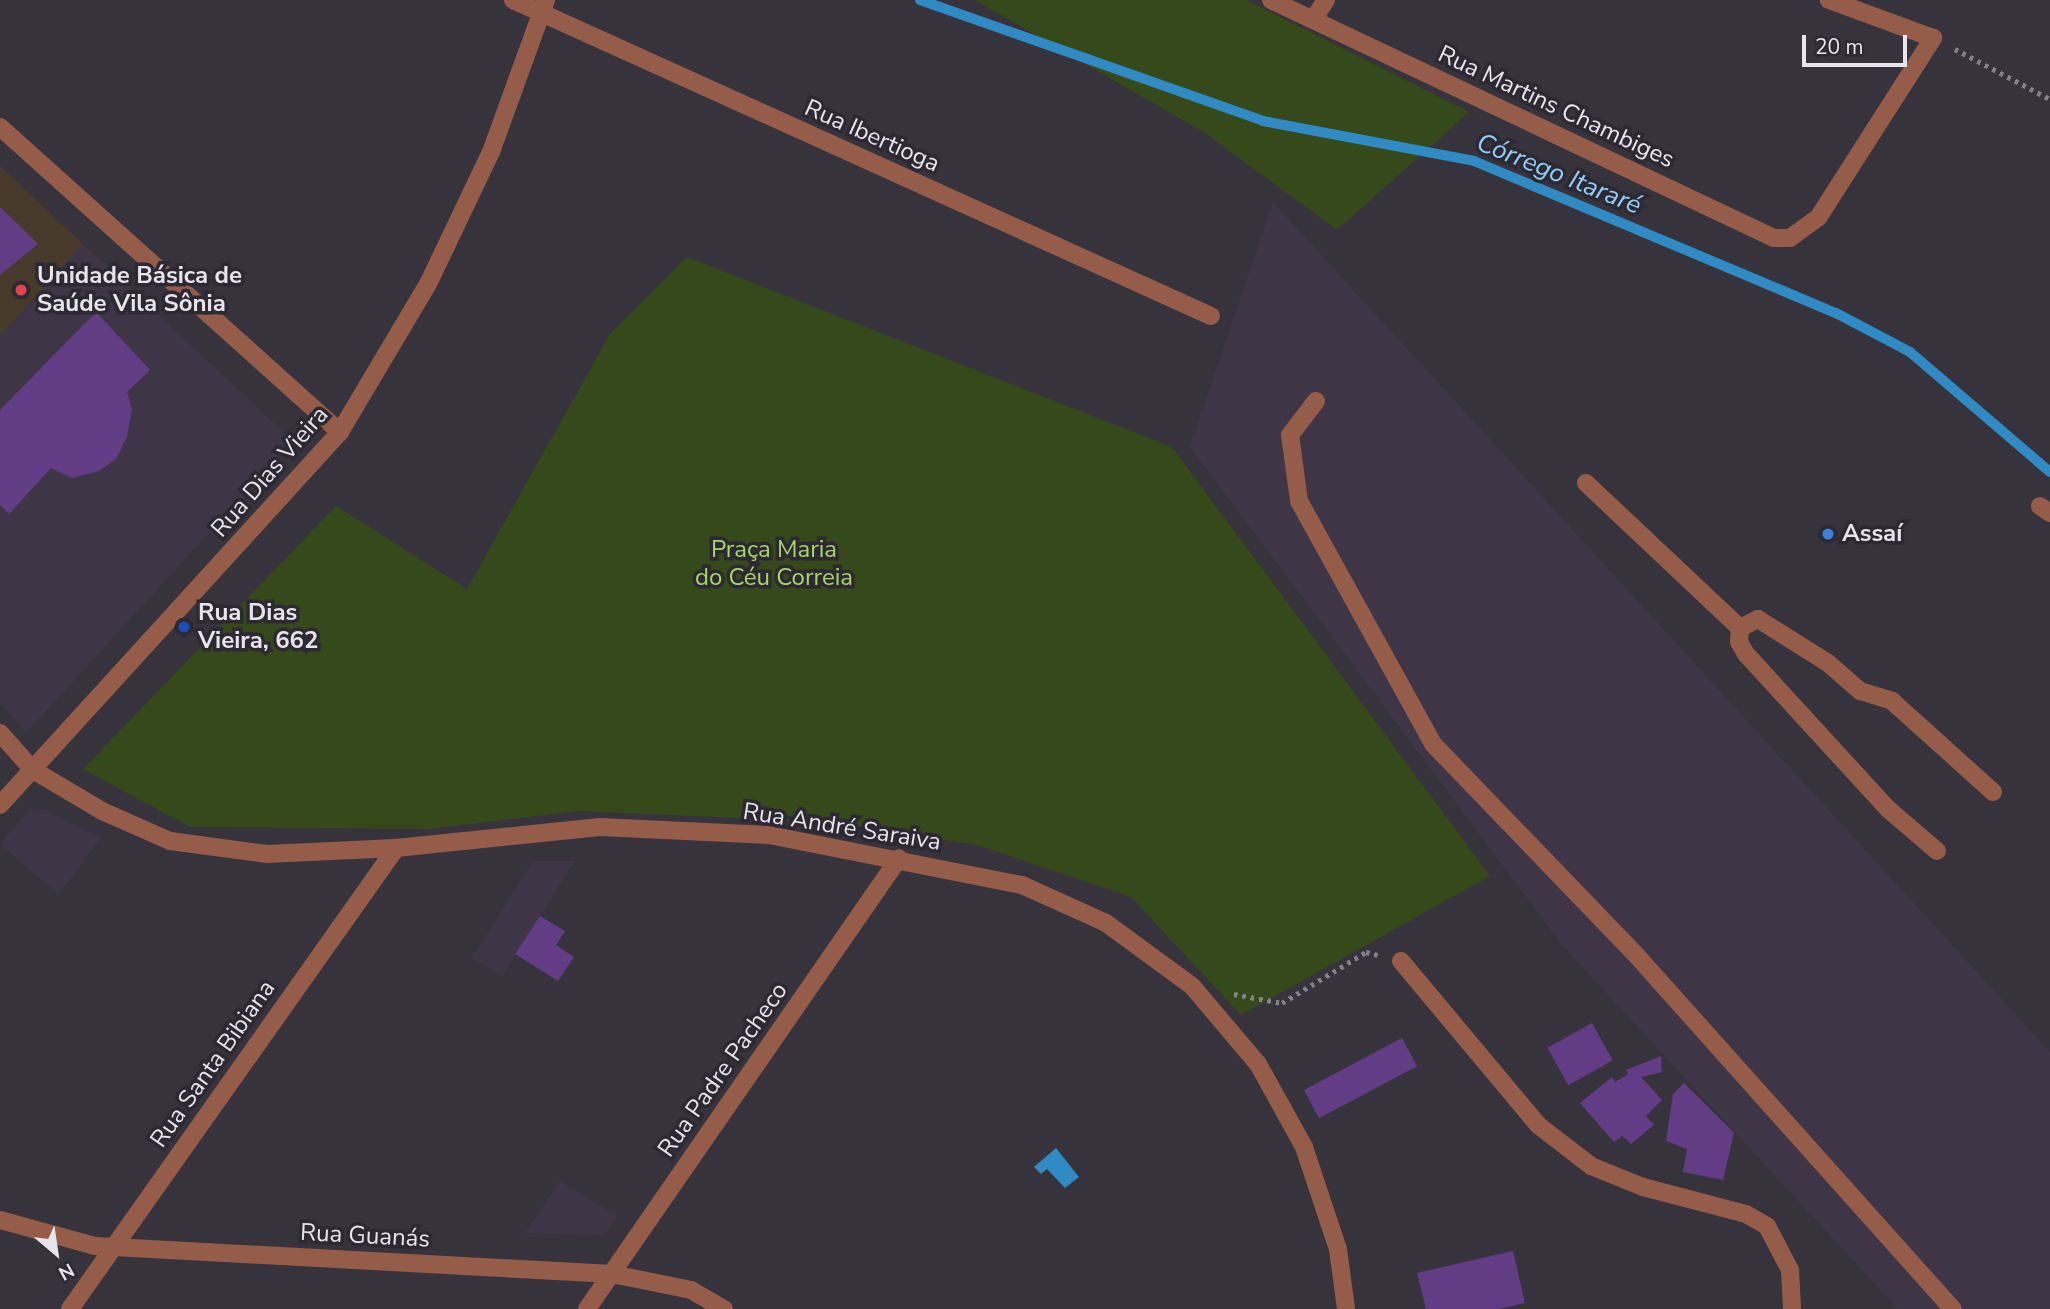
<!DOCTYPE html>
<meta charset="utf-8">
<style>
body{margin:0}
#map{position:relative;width:2050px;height:1309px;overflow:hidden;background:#37333c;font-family:"Nunito Sans",sans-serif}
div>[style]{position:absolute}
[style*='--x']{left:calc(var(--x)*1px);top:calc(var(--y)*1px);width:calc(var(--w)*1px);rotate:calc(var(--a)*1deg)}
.built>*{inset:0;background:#3e3646}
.medical>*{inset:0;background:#473a2b}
.green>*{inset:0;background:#35491a}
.water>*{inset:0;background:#308bc5}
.stream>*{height:10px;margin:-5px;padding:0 5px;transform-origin:5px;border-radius:5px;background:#308bc5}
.building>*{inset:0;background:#623c85;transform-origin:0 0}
.path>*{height:4.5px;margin-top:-2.25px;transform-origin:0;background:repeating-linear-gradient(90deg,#848189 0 3.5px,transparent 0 8.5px)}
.service>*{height:18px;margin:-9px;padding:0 9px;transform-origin:9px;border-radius:9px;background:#965c4a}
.minor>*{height:18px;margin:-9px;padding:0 9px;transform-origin:9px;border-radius:9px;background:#965c4a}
.dots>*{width:19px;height:19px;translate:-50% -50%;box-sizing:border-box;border:4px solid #2d2932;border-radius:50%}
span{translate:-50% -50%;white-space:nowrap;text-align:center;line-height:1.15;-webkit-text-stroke:7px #2d2932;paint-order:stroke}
.street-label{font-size:24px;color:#e7e4eb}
.poi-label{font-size:24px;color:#e7e4eb;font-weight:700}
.left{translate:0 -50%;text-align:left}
.park-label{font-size:24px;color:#a6d766}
.water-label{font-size:26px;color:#90cefc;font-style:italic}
.north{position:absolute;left:21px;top:1218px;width:70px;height:70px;-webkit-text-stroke:5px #2d2932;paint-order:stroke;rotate:151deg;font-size:19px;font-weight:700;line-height:28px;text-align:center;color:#e7e4eb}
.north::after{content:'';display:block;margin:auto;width:24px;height:32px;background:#e7e4eb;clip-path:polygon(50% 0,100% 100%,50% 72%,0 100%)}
.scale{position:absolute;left:1802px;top:35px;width:105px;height:32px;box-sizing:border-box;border:4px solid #e7e4eb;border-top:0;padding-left:9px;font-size:21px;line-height:24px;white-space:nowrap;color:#e7e4eb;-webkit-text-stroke:5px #2d2932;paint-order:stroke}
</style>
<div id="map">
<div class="built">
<i style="clip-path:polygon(1273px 202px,2050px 1052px,2050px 1309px,1898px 1309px,1563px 946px,1190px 447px)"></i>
<i style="clip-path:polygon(83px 244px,293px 441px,26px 733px,0 703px,0 336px)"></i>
<i style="clip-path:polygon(44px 809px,101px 838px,59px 895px,0 844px,28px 811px)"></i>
<i style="clip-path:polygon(533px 861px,575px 861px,502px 976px,472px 958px)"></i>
<i style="clip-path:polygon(560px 1181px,618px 1216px,604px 1235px,525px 1233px)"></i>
</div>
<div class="medical">
<i style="clip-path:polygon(0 166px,83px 244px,0 336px)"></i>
</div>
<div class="green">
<i style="clip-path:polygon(975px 0,1246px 0,1469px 112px,1337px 230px,1205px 133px)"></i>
<i style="clip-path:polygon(687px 257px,1172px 447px,1490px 876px,1241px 1015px,1131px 897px,974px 844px,786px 820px,579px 811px,429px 829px,190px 827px,83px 769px,336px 506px,467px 589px,610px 334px)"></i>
</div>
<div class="water">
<i style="clip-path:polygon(1056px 1148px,1079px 1177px,1065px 1188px,1047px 1169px,1041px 1174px,1034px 1167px)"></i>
</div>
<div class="stream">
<i style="--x:920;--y:0;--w:364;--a:19.4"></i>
<i style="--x:1263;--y:121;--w:215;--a:10.7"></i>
<i style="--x:1474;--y:161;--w:393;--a:22.8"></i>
<i style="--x:1836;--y:313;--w:84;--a:27.8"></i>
<i style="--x:1910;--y:352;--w:184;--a:40.6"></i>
</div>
<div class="building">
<i style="clip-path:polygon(0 207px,38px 244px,0 275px)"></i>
<i style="clip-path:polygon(96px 312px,150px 370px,127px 392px,132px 409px,127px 437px,116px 459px,99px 471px,72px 478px,51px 468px,9px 514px,0 505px,0 410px)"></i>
<i style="clip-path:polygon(540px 916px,565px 931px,556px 945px,574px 957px,558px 981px,515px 954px)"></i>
<i style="left:1592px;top:1023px;width:43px;height:51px;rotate:61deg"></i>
<i style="left:1402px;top:1038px;width:32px;height:111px;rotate:62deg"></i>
<i style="clip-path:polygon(1661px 1056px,1662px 1072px,1641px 1077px,1662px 1100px,1646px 1116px,1654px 1125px,1631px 1144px,1622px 1136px,1614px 1142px,1580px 1103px,1612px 1077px,1615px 1082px,1628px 1074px,1626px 1070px)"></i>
<i style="clip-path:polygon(1684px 1083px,1734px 1133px,1723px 1180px,1683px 1172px,1687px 1149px,1666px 1141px,1673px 1094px)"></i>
<i style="clip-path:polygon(1513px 1251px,1525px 1303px,1498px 1309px,1426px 1309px,1417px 1273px)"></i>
</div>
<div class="path">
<i style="--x:1955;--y:49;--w:107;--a:27.8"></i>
<i style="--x:1234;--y:994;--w:49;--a:10.6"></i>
<i style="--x:1282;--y:1003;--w:98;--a:-31.3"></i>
<i style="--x:1366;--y:952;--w:12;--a:14"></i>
</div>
<div class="service">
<i style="--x:1316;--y:401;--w:43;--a:127.4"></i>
<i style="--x:1290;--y:435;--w:67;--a:82.2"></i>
<i style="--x:1299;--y:501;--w:277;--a:61.1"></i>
<i style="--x:1433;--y:744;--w:294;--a:46.1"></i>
<i style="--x:1637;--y:956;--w:474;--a:48.2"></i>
<i style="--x:1586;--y:483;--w:212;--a:43.3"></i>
<i style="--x:2040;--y:506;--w:12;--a:35"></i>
<i style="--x:1937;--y:851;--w:65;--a:-139.4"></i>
<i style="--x:1888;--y:809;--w:210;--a:-132.5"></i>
<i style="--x:1746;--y:654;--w:14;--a:-120"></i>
<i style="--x:1739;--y:642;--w:14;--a:-86"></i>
<i style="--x:1740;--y:628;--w:20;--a:-27"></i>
<i style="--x:1758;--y:619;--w:83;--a:32.2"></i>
<i style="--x:1828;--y:663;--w:43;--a:41.2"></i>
<i style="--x:1860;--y:691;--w:34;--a:17"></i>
<i style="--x:1892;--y:701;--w:136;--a:42"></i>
</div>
<div class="minor">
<i style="--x:513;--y:0;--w:766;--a:24.36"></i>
<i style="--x:1271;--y:0;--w:556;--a:25.32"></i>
<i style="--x:1774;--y:238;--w:16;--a:0"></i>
<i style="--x:1790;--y:238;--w:34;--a:-36"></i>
<i style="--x:1818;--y:218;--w:214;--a:-57.4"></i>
<i style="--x:1933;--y:38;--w:111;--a:-159.9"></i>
<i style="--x:1313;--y:20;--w:24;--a:-57"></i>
<i style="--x:0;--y:127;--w:457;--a:41.9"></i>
<i style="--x:0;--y:733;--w:50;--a:48.3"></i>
<i style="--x:33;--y:770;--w:80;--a:30.7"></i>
<i style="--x:102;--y:811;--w:74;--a:23.8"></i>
<i style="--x:170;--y:841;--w:98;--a:7.6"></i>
<i style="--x:267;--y:854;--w:129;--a:-2.7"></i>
<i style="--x:396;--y:848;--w:205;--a:-5.9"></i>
<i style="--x:600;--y:827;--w:169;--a:2.7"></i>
<i style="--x:769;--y:835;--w:258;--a:11.2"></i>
<i style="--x:1022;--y:885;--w:92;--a:24.3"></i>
<i style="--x:1106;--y:923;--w:107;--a:36.2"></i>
<i style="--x:1192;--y:986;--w:102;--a:49.8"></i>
<i style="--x:1258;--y:1064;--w:95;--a:61"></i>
<i style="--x:1304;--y:1147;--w:108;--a:71.6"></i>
<i style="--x:1338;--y:1249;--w:61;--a:82.4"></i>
<i style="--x:0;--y:805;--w:505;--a:-47.65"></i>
<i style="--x:340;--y:432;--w:172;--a:-59.3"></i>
<i style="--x:428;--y:284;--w:146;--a:-64.5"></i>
<i style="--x:491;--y:152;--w:162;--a:-70.1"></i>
<i style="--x:1401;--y:961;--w:214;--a:50.1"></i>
<i style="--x:1538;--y:1125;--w:67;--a:37.7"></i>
<i style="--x:1591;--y:1166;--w:56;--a:22"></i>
<i style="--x:1643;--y:1187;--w:106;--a:14.7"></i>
<i style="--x:1746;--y:1214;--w:24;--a:30"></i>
<i style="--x:1767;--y:1226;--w:50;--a:62.4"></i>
<i style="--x:1790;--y:1270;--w:39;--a:87"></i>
<i style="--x:0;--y:1220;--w:98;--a:15.3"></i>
<i style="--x:95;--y:1246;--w:518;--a:3.1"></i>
<i style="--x:612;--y:1274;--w:81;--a:11.4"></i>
<i style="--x:691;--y:1290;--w:38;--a:30"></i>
<i style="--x:70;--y:1309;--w:565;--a:-54.73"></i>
<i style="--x:587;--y:1309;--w:548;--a:-55.32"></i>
</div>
<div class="dots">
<i style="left:21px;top:290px;background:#e0444e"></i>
<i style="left:1828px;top:534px;background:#3f7fe0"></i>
<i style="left:184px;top:627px;background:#1a4fb4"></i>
</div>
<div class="street-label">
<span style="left:1556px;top:107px;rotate:25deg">Rua Martins Chambiges</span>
<span style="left:872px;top:136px;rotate:24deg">Rua Ibertioga</span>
<span style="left:270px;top:472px;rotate:-49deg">Rua Dias Vieira</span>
<span style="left:842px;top:827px;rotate:9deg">Rua André Saraiva</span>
<span style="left:213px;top:1064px;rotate:-55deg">Rua Santa Bibiana</span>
<span style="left:723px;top:1070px;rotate:-55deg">Rua Padre Pacheco</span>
<span style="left:365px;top:1236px;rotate:3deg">Rua Guanás</span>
</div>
<div class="poi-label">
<span class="left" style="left:37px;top:290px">Unidade Básica de<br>Saúde Vila Sônia</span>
<span class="left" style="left:1842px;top:534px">Assaí</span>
<span class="left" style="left:198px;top:627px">Rua Dias<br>Vieira, 662</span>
</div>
<div class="park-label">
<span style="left:774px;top:564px">Praça Maria<br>do Céu Correia</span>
</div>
<div class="water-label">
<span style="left:1559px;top:174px;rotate:22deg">Córrego Itararé</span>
</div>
<div class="north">N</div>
<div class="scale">20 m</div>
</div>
